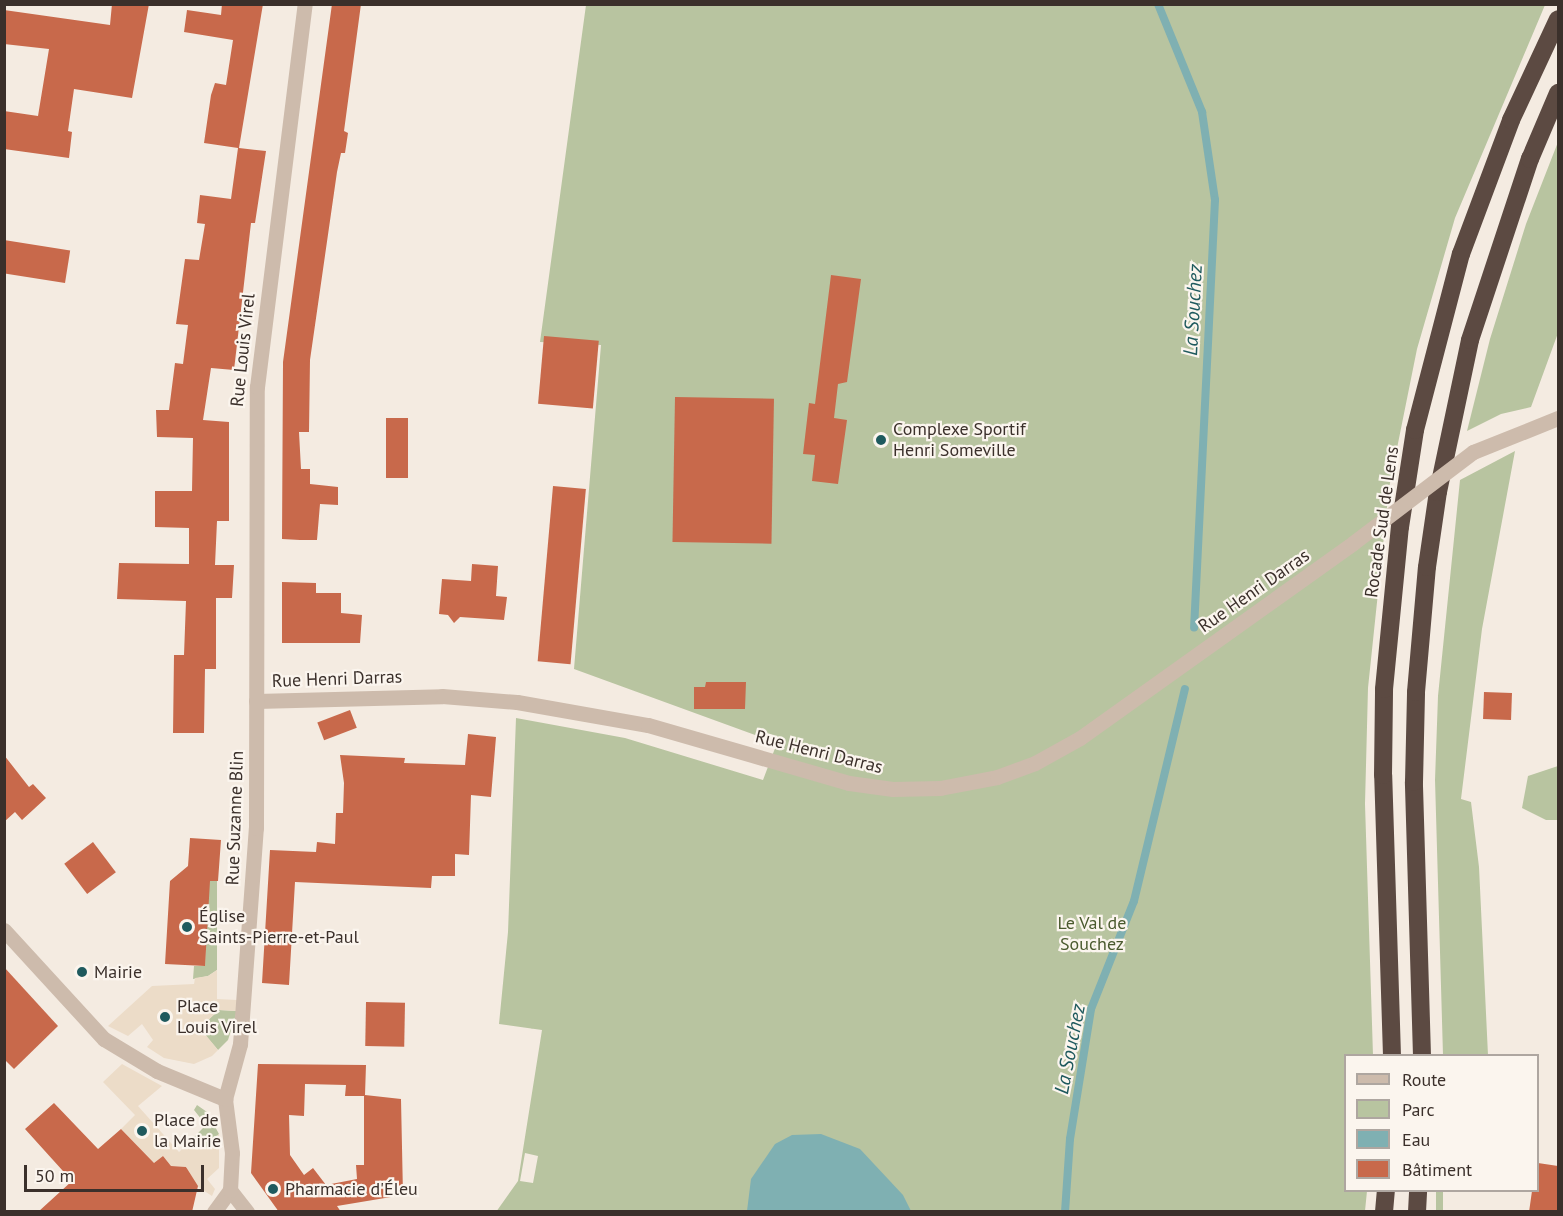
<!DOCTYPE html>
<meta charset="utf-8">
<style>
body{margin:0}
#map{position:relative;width:1563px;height:1216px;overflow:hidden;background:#f4ebe1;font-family:"PT Sans",sans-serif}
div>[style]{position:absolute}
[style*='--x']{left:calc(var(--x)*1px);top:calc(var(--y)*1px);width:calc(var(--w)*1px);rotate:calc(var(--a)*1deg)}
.green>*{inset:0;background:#b8c4a0;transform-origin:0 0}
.plaza>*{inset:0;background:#ecdcc8}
.water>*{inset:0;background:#7fb0b2}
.stream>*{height:8px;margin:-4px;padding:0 4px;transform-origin:4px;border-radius:4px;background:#7fb0b2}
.building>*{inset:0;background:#c8694b;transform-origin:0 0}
.minor>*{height:15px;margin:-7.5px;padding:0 7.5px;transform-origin:7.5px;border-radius:7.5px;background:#cdbbac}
.highway>*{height:18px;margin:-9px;padding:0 9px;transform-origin:9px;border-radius:9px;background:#5c4a42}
.minor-bridge>*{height:15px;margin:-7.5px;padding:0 7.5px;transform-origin:7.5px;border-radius:7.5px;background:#cdbbac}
.dots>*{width:16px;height:16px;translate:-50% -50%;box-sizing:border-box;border:3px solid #fbf5ee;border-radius:50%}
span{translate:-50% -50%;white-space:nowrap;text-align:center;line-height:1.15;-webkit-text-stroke:4.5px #fbf5ee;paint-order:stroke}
.street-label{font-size:18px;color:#3b302b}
.poi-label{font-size:18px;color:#3b302b}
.left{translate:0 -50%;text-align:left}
.park-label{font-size:18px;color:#4a5a2e}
.water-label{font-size:20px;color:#1f5a5e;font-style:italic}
.frame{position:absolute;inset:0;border:6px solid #3b302b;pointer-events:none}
.legend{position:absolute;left:1344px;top:1054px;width:195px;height:138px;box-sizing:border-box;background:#fbf5ee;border:2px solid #aea6a0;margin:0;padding:8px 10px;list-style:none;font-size:18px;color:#3b302b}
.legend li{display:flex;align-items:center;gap:12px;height:30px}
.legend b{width:30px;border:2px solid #aea6a0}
.scale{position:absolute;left:24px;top:1165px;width:180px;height:27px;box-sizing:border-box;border:3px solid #3b302b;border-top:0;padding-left:8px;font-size:18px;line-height:21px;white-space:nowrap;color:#3b302b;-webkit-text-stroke:4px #fbf5ee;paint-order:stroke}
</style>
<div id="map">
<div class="green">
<i style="clip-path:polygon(evenodd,586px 5px,1545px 5px,1455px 218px,1417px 349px,1389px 488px,1368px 688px,1365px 804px,1373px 1055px,1346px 1056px,1346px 1190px,1367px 1191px,1365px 1211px,496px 1212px,518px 1181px,542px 1030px,499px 1024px,508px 932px,516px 718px,625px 738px,763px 780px,777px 743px,574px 669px,601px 345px,540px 342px,586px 5px,525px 1153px,538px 1156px,533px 1183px,520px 1181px,525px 1153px)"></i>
<i style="clip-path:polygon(1558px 142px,1558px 333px,1531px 407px,1501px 414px,1467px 431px,1490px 339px,1526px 224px)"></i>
<i style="clip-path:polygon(1515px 451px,1482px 629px,1461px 799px,1471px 802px,1479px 867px,1488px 1055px,1443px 1055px,1435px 780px,1438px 696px,1460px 480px)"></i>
<i style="clip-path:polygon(1558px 766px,1558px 820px,1546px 820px,1522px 808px,1528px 776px)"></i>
<i style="clip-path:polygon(207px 880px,217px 881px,217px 970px,208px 976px,193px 979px,194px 966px,205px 966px)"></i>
<i style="clip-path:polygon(219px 1010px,237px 1011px,228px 1040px,218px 1050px,199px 1028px)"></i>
<i style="clip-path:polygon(197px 1105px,207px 1112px,219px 1134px,204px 1150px,193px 1138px,206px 1125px,194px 1110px)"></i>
<i style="left:1436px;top:1191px;width:7px;height:20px"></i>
</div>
<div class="plaza">
<i style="clip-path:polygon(217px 970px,217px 999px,237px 1000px,237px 1011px,219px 1010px,200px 1028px,218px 1050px,212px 1056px,194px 1064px,164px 1058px,147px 1047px,153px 1040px,142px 1024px,128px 1036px,108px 1026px,152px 986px,194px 984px,195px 978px,208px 976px)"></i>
<i style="clip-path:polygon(122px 1064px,162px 1086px,138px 1106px,179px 1152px,193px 1138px,205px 1149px,219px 1134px,219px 1168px,207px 1179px,215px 1189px,212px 1196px,186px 1179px,187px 1167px,171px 1166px,163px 1156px,154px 1163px,121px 1129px,135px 1115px,103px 1082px)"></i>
</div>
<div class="water">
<i style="clip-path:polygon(821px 1134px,860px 1149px,903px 1195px,911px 1211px,747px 1211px,751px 1179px,775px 1144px,792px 1135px)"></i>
</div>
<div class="stream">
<i style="--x:1158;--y:4;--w:117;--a:67.8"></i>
<i style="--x:1202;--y:112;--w:89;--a:81.6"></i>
<i style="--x:1215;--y:200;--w:428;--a:92.8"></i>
<i style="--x:1065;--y:1212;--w:73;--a:-86.1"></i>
<i style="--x:1070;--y:1139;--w:132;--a:-80.8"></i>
<i style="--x:1091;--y:1009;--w:116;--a:-68.3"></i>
<i style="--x:1134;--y:901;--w:218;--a:-76.5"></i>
</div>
<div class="building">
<i style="clip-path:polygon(112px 4px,149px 4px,132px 98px,74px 89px,68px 131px,72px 132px,69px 158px,4px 149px,4px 111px,38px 116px,49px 49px,4px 44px,4px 10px,110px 25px)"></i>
<i style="clip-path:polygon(222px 4px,263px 4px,239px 148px,266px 151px,255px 223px,251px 223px,234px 370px,211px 368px,203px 420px,229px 422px,229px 521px,217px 521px,215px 565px,234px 565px,232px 598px,216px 598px,216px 669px,205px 669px,204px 733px,173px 733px,174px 655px,184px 655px,186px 601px,117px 599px,119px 563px,189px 564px,189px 528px,155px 527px,155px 491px,192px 491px,193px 438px,157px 437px,156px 410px,169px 410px,175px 363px,183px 364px,188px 325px,176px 324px,185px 259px,199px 260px,205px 224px,197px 223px,200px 195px,231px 199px,238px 148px,204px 143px,211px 95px,215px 83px,226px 85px,233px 40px,184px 32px,187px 10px,221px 15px)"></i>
<i style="clip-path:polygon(332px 4px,361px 4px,344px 131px,348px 133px,345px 153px,341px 153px,337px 172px,310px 360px,309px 432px,299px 432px,301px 469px,310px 469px,310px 484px,338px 487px,338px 505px,320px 504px,317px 540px,300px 540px,282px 539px,283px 362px)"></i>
<i style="left:4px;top:240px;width:67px;height:33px;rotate:9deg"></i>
<i style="clip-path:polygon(831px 275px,861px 279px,847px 382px,838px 384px,834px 418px,847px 420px,838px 484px,812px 481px,815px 455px,803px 454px,809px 403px,815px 404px)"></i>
<i style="left:544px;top:336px;width:55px;height:68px;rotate:5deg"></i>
<i style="left:675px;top:397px;width:99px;height:145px;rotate:1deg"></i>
<i style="left:386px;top:418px;width:22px;height:60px"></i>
<i style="left:553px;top:486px;width:33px;height:176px;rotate:5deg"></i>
<i style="clip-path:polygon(472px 564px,498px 566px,496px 596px,507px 597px,504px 620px,460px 617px,454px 623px,448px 615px,439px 614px,442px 579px,471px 581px)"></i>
<i style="clip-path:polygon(282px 582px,316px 583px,316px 593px,341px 593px,341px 613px,362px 615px,360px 643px,282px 643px)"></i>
<i style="clip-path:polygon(706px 682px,746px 682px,745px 709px,694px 709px,694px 687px,705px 687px)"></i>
<i style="left:1484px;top:692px;width:28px;height:27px;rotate:2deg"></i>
<i style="left:350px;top:710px;width:19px;height:35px;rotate:69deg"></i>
<i style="clip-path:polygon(468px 734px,496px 737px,491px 797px,471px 795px,469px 855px,455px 854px,455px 876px,432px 876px,431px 888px,295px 882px,289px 985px,262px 983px,270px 850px,316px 852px,317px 842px,335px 844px,336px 813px,343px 813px,344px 783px,340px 755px,405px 758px,404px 763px,465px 765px)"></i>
<i style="clip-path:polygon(4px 755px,29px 787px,33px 784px,46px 798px,22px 820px,15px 812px,4px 822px)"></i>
<i style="clip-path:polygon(190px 838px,221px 840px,218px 881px,210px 881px,205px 966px,165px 964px,170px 881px,188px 866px)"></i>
<i style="left:93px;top:842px;width:38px;height:36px;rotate:53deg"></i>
<i style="clip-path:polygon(4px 967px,58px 1026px,14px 1069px,4px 1059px)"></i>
<i style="left:366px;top:1002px;width:39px;height:44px;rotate:1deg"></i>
<i style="clip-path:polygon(evenodd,258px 1064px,366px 1065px,365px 1095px,401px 1099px,403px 1195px,337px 1206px,341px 1212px,279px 1212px,251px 1173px,258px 1064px,305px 1084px,346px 1085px,345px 1096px,364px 1096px,364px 1165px,356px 1165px,357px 1179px,326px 1185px,313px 1168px,304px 1175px,290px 1155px,289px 1115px,304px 1116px,305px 1084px)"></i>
<i style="clip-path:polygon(54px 1103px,98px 1149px,121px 1129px,154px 1163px,163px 1156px,171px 1166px,186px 1167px,198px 1186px,192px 1212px,38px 1212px,72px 1181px,25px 1129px)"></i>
<i style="clip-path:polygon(1538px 1163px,1558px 1166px,1558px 1212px,1529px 1212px,1532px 1191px,1538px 1191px)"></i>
</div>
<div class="minor">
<i style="--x:1473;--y:452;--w:92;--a:-21.8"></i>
<i style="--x:256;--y:701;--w:186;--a:-1.5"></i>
<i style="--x:442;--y:696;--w:75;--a:4.6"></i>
<i style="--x:517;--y:702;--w:133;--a:10"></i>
<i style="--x:648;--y:725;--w:209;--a:16.1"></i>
<i style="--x:849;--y:783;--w:44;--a:7.8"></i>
<i style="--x:893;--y:789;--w:47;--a:-1.2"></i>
<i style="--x:940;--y:788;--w:58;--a:-10.9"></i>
<i style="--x:997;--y:777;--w:40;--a:-20.2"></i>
<i style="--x:1035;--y:763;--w:51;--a:-29.1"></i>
<i style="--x:1080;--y:738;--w:335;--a:-35.5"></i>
<i style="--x:4;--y:930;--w:148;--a:47.5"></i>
<i style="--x:104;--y:1039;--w:62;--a:31.1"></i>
<i style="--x:157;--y:1071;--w:74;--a:22.4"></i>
<i style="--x:230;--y:1190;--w:28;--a:52"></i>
<i style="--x:214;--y:1212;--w:27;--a:-54"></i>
<i style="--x:230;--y:1190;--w:37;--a:-87"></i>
<i style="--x:232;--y:1153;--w:54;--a:-97.4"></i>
<i style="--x:225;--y:1099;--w:57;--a:-74.7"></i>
<i style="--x:240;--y:1044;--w:217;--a:-85.8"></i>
<i style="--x:256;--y:828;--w:441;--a:-89.9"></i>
<i style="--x:257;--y:387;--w:386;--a:-82.9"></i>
</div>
<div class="highway">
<i style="--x:1392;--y:1056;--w:281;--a:-91.8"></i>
<i style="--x:1383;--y:775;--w:86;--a:-89.3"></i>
<i style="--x:1384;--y:689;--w:163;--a:-84.4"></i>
<i style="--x:1400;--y:527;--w:98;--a:-81.2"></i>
<i style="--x:1415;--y:430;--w:182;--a:-75.4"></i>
<i style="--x:1461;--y:254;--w:143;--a:-69.5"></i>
<i style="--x:1511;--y:120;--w:111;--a:-65"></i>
<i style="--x:1422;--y:1056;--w:274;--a:-91.7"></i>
<i style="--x:1414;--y:782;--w:90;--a:-88.7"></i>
<i style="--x:1416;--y:692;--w:125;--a:-85"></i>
<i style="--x:1427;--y:567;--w:76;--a:-81.7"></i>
<i style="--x:1438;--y:492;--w:155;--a:-78.1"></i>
<i style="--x:1470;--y:340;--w:191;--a:-71.7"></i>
<i style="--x:1530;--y:159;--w:72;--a:-67"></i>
<i style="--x:1384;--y:1212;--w:22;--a:-85"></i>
<i style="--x:1417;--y:1212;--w:22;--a:-87"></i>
</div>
<div class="minor-bridge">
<i style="--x:1353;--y:543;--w:151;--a:-37.2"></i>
</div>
<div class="dots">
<i style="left:881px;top:440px;background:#1f5a5e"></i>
<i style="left:187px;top:927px;background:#1f5a5e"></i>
<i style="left:82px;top:972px;background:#1f5a5e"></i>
<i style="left:165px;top:1017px;background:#1f5a5e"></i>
<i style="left:142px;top:1131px;background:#1f5a5e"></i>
<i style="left:273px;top:1189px;background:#1f5a5e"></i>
</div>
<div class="street-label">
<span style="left:243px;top:350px;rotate:-84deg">Rue Louis Virel</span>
<span style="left:1382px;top:522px;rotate:-82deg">Rocade Sud de Lens</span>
<span style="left:1254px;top:591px;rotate:-35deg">Rue Henri Darras</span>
<span style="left:337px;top:679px;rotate:-2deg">Rue Henri Darras</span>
<span style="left:819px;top:752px;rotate:14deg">Rue Henri Darras</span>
<span style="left:235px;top:818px;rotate:-88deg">Rue Suzanne Blin</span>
</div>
<div class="poi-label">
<span class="left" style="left:893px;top:440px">Complexe Sportif<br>Henri Someville</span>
<span class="left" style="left:199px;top:927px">Église<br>Saints-Pierre-et-Paul</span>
<span class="left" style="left:94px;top:972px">Mairie</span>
<span class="left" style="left:177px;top:1017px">Place<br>Louis Virel</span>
<span class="left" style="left:154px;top:1131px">Place de<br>la Mairie</span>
<span class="left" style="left:285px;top:1189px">Pharmacie d'Éleu</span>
</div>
<div class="park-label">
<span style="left:1092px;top:934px">Le Val de<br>Souchez</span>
</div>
<div class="water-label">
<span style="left:1193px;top:310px;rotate:-87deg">La Souchez</span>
<span style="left:1070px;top:1049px;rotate:-79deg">La Souchez</span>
</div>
<div class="frame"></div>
<ul class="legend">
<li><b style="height:8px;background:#cdbbac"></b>Route</li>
<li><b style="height:16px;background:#b8c4a0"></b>Parc</li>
<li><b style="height:16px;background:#7fb0b2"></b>Eau</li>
<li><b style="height:16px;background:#c8694b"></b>Bâtiment</li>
</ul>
<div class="scale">50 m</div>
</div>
